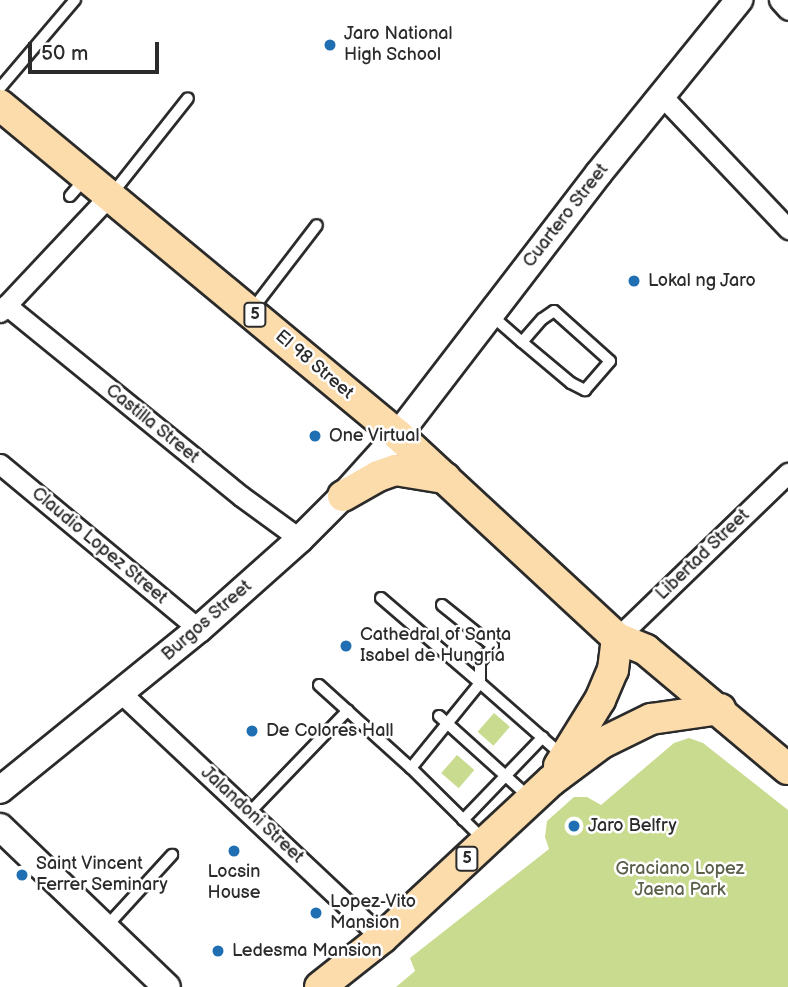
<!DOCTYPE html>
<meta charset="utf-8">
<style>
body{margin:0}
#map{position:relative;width:788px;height:987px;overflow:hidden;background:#fff;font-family:"Balsamiq Sans",sans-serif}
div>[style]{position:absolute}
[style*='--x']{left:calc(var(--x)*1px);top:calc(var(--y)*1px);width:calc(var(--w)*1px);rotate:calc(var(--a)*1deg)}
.green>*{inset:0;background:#c9db8f;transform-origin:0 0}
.roads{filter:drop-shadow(2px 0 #2b2b2b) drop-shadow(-2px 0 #2b2b2b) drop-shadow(0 2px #2b2b2b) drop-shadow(0 -2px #2b2b2b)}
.lane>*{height:10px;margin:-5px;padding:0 5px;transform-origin:5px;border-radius:5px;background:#fff}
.street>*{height:19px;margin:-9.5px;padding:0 9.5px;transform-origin:9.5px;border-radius:9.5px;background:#fff}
.secondary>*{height:26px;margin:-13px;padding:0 13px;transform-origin:13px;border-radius:13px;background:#fff}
.primary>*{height:30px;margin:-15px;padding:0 15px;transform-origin:15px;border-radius:15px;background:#fddcac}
.dots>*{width:19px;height:19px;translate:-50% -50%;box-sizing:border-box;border:4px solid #fff;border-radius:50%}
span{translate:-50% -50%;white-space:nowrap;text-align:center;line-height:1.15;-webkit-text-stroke:5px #fff;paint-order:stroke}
.shield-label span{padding:2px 5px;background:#fff;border:2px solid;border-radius:5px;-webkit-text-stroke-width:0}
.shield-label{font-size:16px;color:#2b2b2b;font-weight:700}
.poi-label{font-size:18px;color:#2b2b2b}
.left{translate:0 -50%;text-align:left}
.street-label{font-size:18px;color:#2b2b2b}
.park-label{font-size:18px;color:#5a6049}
.scale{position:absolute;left:28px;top:42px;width:131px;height:32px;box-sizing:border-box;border:4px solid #2b2b2b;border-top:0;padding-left:9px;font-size:21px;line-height:24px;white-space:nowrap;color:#2b2b2b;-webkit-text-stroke:5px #fff;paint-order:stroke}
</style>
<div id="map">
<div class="green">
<i style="left:494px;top:713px;width:21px;height:25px;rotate:41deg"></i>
<i style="clip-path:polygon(689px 738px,703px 743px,788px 810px,788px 987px,396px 987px,415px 971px,410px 958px,549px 849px,545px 837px,547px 821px,574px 797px,587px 797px,601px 805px,674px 743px)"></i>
<i style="left:457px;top:755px;width:23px;height:24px;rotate:41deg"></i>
</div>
<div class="roads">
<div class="lane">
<i style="--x:0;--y:88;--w:116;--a:-49.6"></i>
<i style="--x:112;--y:194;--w:122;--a:-51.6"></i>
<i style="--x:70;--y:196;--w:21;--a:-49"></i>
<i style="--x:251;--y:311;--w:108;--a:-52.5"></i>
<i style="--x:491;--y:315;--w:41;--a:41.1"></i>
<i style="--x:522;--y:342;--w:64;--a:39.9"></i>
<i style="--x:571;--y:383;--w:16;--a:27"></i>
<i style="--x:585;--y:390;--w:38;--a:-49"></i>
<i style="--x:610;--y:361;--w:75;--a:-138.2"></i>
<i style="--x:554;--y:311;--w:14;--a:146"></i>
<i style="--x:542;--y:319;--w:30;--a:131"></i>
<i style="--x:381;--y:598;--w:130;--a:40.6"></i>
<i style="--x:442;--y:605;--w:65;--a:38.8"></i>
<i style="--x:493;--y:646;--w:21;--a:129"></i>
<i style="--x:480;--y:662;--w:21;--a:90"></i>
<i style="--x:319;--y:685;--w:124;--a:42.1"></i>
<i style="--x:439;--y:716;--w:122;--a:42"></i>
<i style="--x:250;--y:812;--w:141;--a:-46.1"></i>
<i style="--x:463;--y:820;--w:115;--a:-46.1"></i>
<i style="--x:482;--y:838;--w:100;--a:-135.4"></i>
<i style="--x:411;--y:768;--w:109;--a:-50.9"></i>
<i style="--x:480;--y:683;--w:108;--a:41.2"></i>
<i style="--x:106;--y:927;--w:98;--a:-47.5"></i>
</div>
<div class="street">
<i style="--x:779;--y:0;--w:13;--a:48"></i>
<i style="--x:661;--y:95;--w:185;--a:46.5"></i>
<i style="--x:6;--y:305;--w:303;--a:39.1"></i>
<i style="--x:241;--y:496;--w:73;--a:36.1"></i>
<i style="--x:0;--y:312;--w:162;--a:-46.8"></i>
<i style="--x:0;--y:464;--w:259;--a:39.7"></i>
<i style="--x:617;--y:638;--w:238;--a:-44"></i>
<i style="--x:121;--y:693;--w:358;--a:43.2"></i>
</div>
<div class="secondary">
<i style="--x:0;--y:790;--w:256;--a:-39"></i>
<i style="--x:199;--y:629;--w:135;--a:-41.7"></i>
<i style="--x:300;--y:539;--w:61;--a:-45"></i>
<i style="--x:343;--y:496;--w:82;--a:-48"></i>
<i style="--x:398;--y:435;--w:330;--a:-52.5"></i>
<i style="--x:599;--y:173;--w:223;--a:-51"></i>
<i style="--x:0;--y:827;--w:231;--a:43.8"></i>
</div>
<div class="primary">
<i style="--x:0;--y:105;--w:517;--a:39.66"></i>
<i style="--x:398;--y:435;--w:299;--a:42.8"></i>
<i style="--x:617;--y:638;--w:31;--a:22"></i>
<i style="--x:646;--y:650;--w:185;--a:40"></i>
<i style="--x:343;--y:496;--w:40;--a:-29.7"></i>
<i style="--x:378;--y:476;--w:18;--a:-19"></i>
<i style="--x:395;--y:470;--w:51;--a:9.1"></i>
<i style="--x:559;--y:766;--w:78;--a:-58.2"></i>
<i style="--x:600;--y:700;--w:33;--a:-67"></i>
<i style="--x:613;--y:670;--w:32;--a:-83"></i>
<i style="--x:320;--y:987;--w:79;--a:-38.3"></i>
<i style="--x:382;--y:938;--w:231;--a:-42.9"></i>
<i style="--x:551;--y:781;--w:64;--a:-36.7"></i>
<i style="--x:602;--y:743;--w:55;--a:-26.1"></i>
<i style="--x:651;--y:719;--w:70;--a:-8.2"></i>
</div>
</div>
<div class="dots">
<i style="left:330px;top:45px;background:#1f6fb2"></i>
<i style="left:634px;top:281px;background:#1f6fb2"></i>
<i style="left:315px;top:436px;background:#1f6fb2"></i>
<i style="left:346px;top:646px;background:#1f6fb2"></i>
<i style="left:252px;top:731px;background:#1f6fb2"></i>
<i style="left:574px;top:826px;background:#1f6fb2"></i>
<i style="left:234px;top:851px;background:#1f6fb2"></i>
<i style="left:22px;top:875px;background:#1f6fb2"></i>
<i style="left:316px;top:913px;background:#1f6fb2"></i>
<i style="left:218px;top:951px;background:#1f6fb2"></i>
</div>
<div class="shield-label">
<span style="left:255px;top:315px">5</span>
<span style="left:467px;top:859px">5</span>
</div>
<div class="poi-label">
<span class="left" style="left:344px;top:45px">Jaro National<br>High School</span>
<span class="left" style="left:648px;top:281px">Lokal ng Jaro</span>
<span class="left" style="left:329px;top:436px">One Virtual</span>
<span class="left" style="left:360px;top:646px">Cathedral of Santa<br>Isabel de Hungría</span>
<span class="left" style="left:266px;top:731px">De Colores Hall</span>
<span class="left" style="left:588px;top:826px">Jaro Belfry</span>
<span class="left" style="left:36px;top:875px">Saint Vincent<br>Ferrer Seminary</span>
<span style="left:234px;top:883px">Locsin<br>House</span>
<span class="left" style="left:330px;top:913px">Lopez-Vito<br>Mansion</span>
<span class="left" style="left:232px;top:951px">Ledesma Mansion</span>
</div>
<div class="street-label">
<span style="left:566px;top:216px;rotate:-52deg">Cuartero Street</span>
<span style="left:314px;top:365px;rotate:40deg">El 98 Street</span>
<span style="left:152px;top:424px;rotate:39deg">Castilla Street</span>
<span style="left:99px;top:546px;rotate:40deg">Claudio Lopez Street</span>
<span style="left:703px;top:555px;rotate:-44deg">Libertad Street</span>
<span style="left:207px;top:621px;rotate:-41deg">Burgos Street</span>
<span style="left:252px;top:815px;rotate:43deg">Jalandoni Street</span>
</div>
<div class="park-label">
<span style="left:680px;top:880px">Graciano Lopez<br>Jaena Park</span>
</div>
<div class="scale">50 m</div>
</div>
